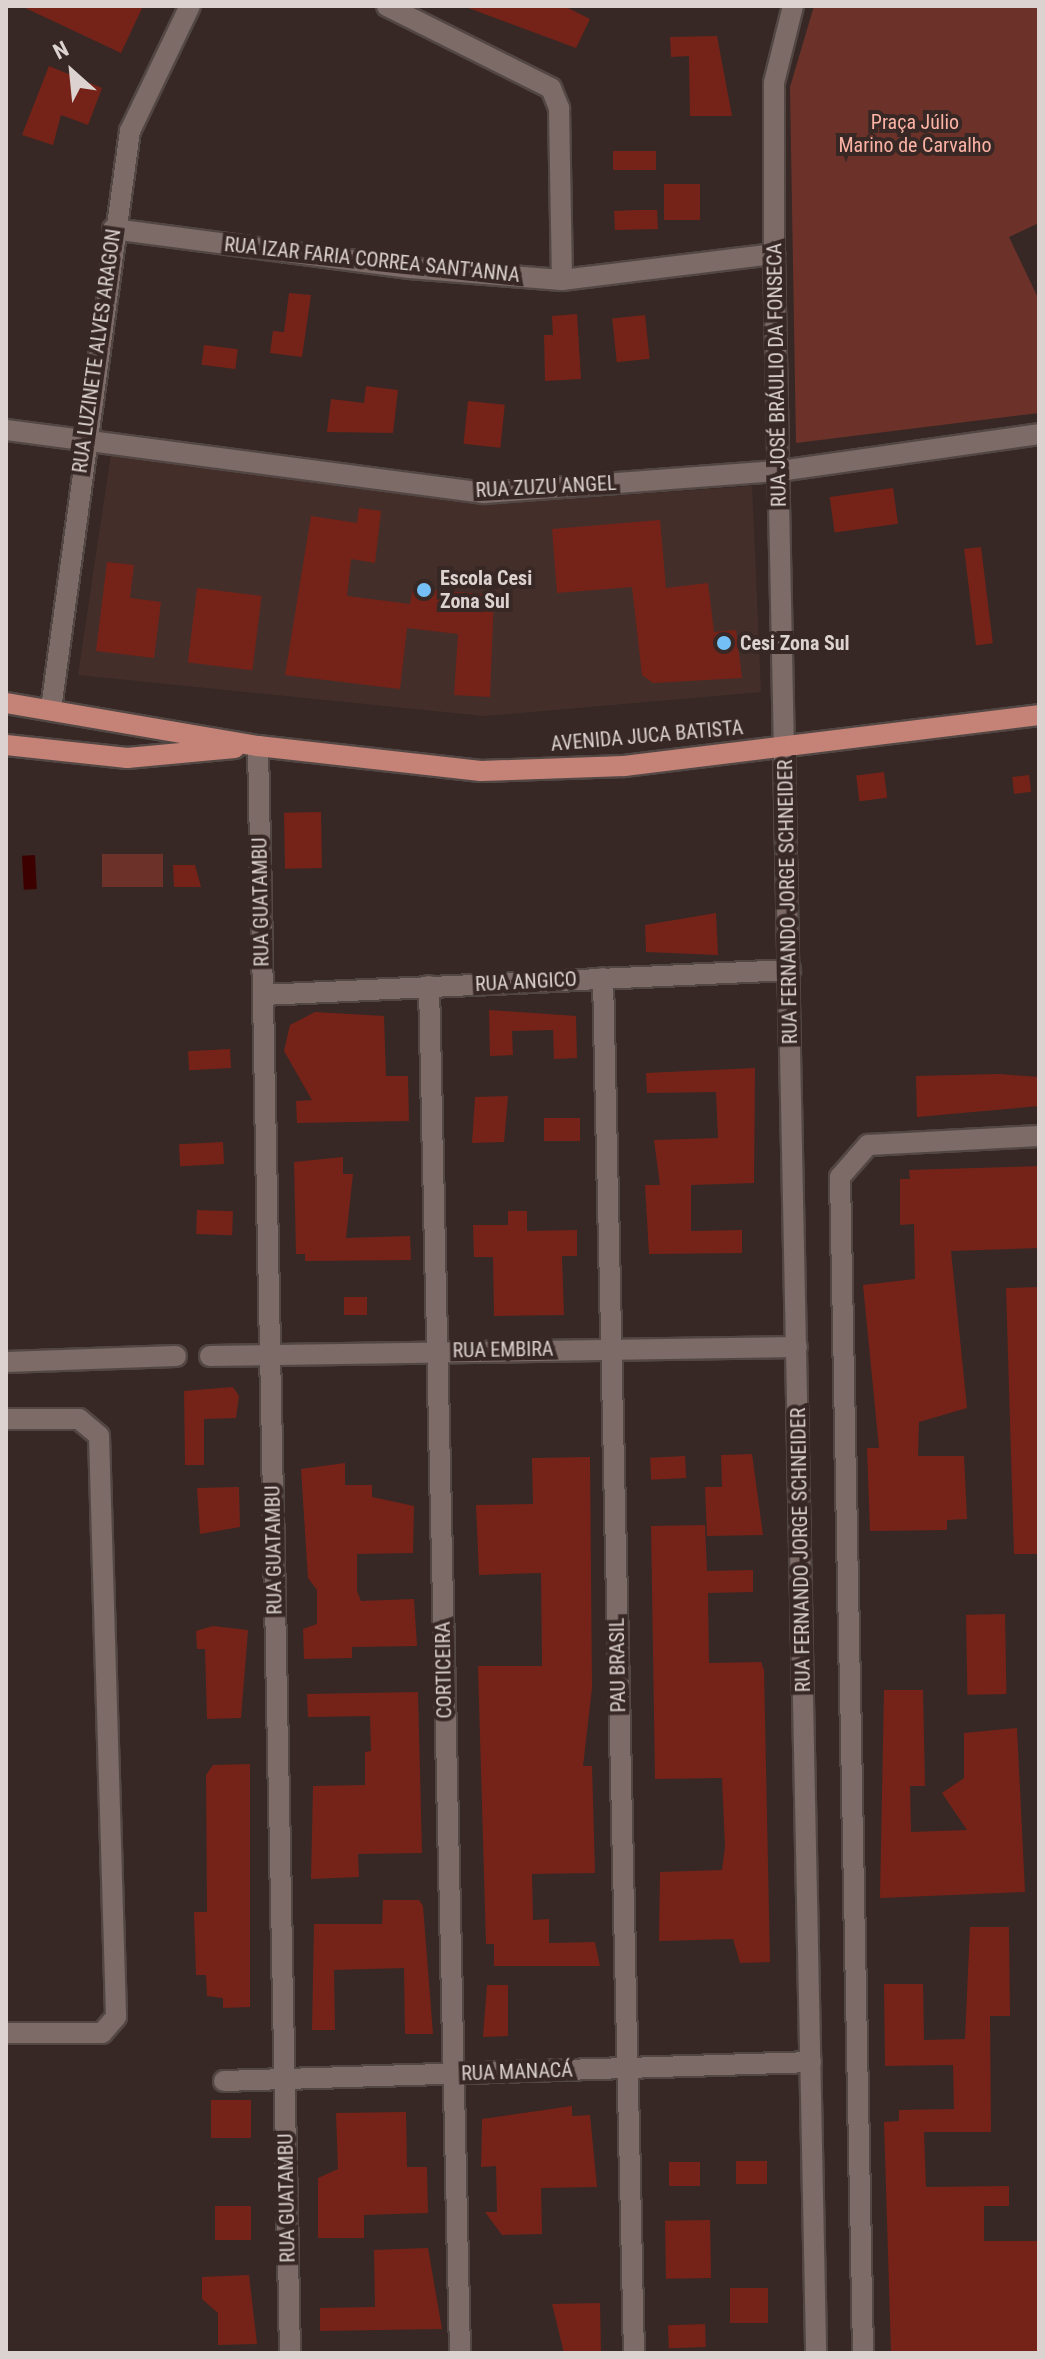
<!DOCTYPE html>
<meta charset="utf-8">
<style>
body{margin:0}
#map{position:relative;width:1045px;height:2359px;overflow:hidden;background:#372825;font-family:"Roboto Condensed",sans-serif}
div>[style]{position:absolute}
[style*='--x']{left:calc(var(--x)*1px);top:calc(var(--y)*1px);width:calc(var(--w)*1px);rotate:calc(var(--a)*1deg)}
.built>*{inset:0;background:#442e2a}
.green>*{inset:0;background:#6c3229;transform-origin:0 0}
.water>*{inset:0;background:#3d0000;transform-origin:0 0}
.building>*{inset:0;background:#752318;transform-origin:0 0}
.roads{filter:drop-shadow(2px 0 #534744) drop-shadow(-2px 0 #534744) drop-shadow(0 2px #534744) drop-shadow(0 -2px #534744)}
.minor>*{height:20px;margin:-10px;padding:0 10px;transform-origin:10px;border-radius:10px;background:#7d6b68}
.major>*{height:20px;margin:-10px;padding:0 10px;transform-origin:10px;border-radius:10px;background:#c58378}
.dots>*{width:22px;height:22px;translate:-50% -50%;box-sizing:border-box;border:4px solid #372825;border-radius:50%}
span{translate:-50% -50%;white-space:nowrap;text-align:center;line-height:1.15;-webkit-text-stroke:8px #372825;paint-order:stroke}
.park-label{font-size:20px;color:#fbb2a4}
.street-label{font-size:20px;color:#dcd2d0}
.poi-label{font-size:20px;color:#dcd2d0;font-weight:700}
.left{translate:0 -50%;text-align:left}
.frame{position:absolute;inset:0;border:8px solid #dcd2d0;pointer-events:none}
.north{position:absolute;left:32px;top:32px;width:80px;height:80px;-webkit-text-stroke:6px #372825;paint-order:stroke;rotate:333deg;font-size:22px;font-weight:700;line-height:32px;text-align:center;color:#dcd2d0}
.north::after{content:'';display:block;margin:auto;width:28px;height:36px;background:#dcd2d0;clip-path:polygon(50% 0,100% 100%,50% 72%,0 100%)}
</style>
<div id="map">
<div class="built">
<i style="clip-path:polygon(111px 454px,482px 505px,752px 486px,761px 692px,484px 716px,78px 675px)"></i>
</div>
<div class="green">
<i style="clip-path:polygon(814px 6px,1039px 6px,1039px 223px,1009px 237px,1039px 300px,1039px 413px,796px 443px,790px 87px)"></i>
<i style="left:163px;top:854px;width:33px;height:61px;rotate:90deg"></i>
</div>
<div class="water">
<i style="left:35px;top:855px;width:34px;height:13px;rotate:87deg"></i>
</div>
<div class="building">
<i style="clip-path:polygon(21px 6px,143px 6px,121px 53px)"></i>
<i style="clip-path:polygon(463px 6px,564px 6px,590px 19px,576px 48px)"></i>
<i style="clip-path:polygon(717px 36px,732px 116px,690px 116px,689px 56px,671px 57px,670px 37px)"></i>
<i style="clip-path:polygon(49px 66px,102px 88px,88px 125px,61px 115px,53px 145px,22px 135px)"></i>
<i style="left:656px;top:151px;width:19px;height:43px;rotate:90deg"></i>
<i style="left:664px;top:184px;width:36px;height:36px"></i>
<i style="clip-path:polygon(637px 210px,657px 210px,658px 229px,615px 230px,614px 211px)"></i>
<i style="clip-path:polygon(289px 293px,311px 295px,302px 357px,270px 353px,273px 331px,284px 332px)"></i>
<i style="clip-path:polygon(577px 314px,581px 379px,545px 381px,544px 335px,553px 335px,552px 316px)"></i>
<i style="left:645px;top:315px;width:44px;height:33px;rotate:84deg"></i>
<i style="left:204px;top:345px;width:34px;height:20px;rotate:7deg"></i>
<i style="clip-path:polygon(366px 386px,398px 390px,393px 433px,327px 432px,331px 399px,364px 403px)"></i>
<i style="left:468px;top:401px;width:37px;height:43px;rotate:6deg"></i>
<i style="left:893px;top:488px;width:36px;height:64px;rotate:82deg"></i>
<i style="clip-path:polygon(359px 508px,381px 511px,375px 563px,351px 559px,347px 596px,410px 604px,413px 588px,494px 595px,490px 697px,454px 695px,458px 634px,407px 628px,400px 689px,285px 675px,311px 516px,357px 523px)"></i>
<i style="clip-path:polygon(660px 520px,666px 588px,708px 583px,714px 632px,736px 630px,742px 678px,653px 683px,642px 675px,632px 587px,557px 593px,552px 529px)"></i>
<i style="left:981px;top:547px;width:97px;height:17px;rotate:83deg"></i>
<i style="clip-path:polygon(107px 562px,134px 565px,130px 598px,161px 602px,154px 658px,96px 651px)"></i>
<i style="left:197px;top:588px;width:65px;height:75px;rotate:7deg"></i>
<i style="left:884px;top:772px;width:26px;height:28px;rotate:83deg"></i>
<i style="left:1029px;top:775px;width:17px;height:17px;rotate:83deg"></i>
<i style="left:321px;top:812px;width:56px;height:37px;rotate:89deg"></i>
<i style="clip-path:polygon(173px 865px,195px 865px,201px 887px,174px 887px)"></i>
<i style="clip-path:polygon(716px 913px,718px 955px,646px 952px,645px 925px)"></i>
<i style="clip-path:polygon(489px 1010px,576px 1016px,577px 1058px,554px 1059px,553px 1030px,512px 1031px,513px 1055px,490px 1056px)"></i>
<i style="clip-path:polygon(315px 1012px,384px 1016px,386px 1076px,408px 1076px,409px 1121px,297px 1123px,296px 1101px,312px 1100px,284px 1051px,290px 1025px)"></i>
<i style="left:230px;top:1049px;width:19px;height:42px;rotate:87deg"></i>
<i style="clip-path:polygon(755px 1068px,754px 1183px,691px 1185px,691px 1231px,742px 1230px,742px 1253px,649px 1254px,645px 1185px,660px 1185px,654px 1140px,718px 1138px,716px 1092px,647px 1093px,646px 1073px)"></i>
<i style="clip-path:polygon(999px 1074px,1039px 1077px,1039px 1106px,917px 1117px,916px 1076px)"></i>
<i style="clip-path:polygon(508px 1096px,504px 1142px,472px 1143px,475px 1097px)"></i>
<i style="left:544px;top:1118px;width:36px;height:23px"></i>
<i style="left:223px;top:1142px;width:22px;height:44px;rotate:87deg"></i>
<i style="clip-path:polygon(343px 1157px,343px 1174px,353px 1174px,346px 1238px,410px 1236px,411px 1260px,305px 1261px,305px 1254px,296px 1254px,294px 1162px)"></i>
<i style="clip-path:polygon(1039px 1166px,1039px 1248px,951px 1251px,967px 1408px,919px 1422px,918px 1456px,964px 1456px,967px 1519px,947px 1520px,947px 1530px,870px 1531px,867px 1448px,879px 1448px,863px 1285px,915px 1279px,914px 1224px,900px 1225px,900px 1179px,910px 1179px,909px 1170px)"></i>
<i style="left:197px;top:1210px;width:36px;height:24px;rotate:2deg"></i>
<i style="clip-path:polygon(508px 1211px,527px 1211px,527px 1231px,577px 1230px,577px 1256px,562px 1256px,564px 1315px,494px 1316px,493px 1257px,474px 1257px,473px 1225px,508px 1225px)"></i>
<i style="clip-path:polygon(1039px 1287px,1039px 1554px,1014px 1554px,1006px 1288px)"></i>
<i style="left:344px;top:1297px;width:23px;height:18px"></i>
<i style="clip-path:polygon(233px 1387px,239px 1396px,236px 1418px,204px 1419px,204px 1465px,185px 1465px,184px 1391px)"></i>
<i style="clip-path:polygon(752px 1454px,763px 1535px,707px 1536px,705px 1487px,722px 1487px,721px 1455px)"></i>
<i style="left:685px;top:1456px;width:22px;height:35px;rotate:87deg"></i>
<i style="clip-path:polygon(590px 1457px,592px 1688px,583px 1766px,592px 1766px,595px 1873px,532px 1874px,533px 1920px,549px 1919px,549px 1943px,595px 1942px,600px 1966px,494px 1966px,494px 1944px,486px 1944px,478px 1666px,542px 1666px,541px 1573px,479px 1575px,476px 1505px,533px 1504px,532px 1458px)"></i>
<i style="clip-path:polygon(345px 1463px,345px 1485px,372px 1485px,372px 1497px,414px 1506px,413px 1553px,357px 1554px,357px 1591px,361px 1601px,414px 1599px,417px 1646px,352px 1647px,352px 1658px,304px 1659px,303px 1629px,317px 1624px,317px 1590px,308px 1578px,301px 1469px)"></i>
<i style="clip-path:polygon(239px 1487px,240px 1527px,200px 1534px,197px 1488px)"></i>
<i style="clip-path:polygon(705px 1525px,707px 1571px,753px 1570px,753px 1592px,708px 1593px,709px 1663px,761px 1662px,764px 1670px,770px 1962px,740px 1963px,733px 1939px,659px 1941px,660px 1872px,722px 1870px,725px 1847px,722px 1778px,655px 1779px,651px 1526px)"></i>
<i style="left:1005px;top:1614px;width:80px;height:39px;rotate:89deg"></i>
<i style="clip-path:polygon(213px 1626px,248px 1630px,241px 1718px,207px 1719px,205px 1649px,197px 1649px,196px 1631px)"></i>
<i style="clip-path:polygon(884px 1690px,923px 1690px,925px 1786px,910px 1786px,911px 1832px,967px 1830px,942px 1793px,964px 1778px,964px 1733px,1017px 1728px,1025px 1892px,880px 1898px)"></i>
<i style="clip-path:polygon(418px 1692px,422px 1853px,358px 1854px,359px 1877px,311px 1879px,313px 1786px,365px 1785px,365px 1752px,371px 1751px,370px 1716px,308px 1717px,307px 1694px)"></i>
<i style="clip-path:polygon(250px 1764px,250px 2007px,223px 2008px,223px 1998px,207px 1996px,206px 1975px,196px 1975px,194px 1912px,207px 1912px,206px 1775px,213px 1765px)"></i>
<i style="clip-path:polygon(383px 1900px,419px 1900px,423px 1906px,433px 2034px,405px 2034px,404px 1968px,334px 1970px,335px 2030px,312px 2030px,314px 1924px,382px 1924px)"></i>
<i style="clip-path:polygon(970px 1927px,1009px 1927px,1010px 2016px,990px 2016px,991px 2132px,924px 2132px,926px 2187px,1009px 2186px,1009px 2206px,984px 2206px,984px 2241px,1038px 2241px,1039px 2353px,891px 2352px,884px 2122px,899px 2121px,899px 2110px,954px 2109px,953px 2065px,885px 2066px,884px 1984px,923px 1984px,924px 2040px,965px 2039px)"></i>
<i style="clip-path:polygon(487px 1985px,508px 1985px,508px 2036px,483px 2037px)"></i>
<i style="left:211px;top:2100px;width:40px;height:38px"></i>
<i style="clip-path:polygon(572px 2106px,572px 2116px,590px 2115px,597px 2187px,541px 2188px,542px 2234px,502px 2235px,485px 2212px,497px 2212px,496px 2166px,481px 2167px,482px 2119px)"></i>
<i style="clip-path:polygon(406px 2112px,407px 2167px,427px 2167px,428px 2213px,364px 2215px,364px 2238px,318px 2238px,318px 2178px,338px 2169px,336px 2113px)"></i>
<i style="left:736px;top:2161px;width:31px;height:23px"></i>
<i style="left:669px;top:2162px;width:31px;height:24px"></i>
<i style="left:251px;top:2206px;width:34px;height:36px;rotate:90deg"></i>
<i style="left:710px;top:2220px;width:58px;height:45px;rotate:89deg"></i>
<i style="clip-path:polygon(428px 2248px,442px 2329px,320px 2331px,320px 2308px,375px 2307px,374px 2250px)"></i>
<i style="clip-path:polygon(249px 2275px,257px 2344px,218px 2345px,218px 2313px,202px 2299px,202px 2277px)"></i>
<i style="left:730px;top:2288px;width:38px;height:35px"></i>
<i style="clip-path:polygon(600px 2303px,601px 2353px,564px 2353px,552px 2304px)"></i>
<i style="left:705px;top:2324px;width:23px;height:37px;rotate:88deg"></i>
</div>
<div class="roads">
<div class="minor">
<i style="--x:387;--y:6;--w:183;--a:26.6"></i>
<i style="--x:551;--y:88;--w:22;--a:68"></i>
<i style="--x:559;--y:108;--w:172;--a:89"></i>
<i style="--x:793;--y:6;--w:79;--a:103.9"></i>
<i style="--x:774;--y:83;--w:171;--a:90"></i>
<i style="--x:774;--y:254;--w:2099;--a:88.85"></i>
<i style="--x:113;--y:229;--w:299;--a:7.5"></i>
<i style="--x:409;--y:268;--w:153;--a:4.5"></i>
<i style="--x:562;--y:280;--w:214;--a:-7"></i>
<i style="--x:6;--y:430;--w:482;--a:7.5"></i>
<i style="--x:484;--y:493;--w:297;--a:-4.3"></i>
<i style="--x:780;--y:471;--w:262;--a:-8.1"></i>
<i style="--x:51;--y:709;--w:583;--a:-82.22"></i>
<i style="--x:130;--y:131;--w:139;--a:-64.4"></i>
<i style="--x:258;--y:746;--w:1607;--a:88.86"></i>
<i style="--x:603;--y:978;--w:1375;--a:88.71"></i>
<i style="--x:429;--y:986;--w:1367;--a:88.7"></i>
<i style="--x:263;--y:995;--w:528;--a:-2.72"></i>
<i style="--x:210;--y:1356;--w:587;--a:-0.88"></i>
<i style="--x:6;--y:1362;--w:170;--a:-2"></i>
<i style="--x:6;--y:1419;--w:73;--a:0"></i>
<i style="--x:79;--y:1419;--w:26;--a:40"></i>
<i style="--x:99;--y:1436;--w:581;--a:88.32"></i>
<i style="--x:116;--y:2017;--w:21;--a:131"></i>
<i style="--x:102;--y:2033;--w:96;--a:180"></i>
<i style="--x:224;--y:2081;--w:587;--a:-1.85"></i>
<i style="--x:863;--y:2353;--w:1176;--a:-91.12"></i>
<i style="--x:840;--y:1177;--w:43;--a:-48.8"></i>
<i style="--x:868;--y:1145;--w:171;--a:-3"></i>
</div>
<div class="major">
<i style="--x:6;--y:703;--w:256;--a:9.7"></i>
<i style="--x:258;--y:746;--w:224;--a:6.4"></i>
<i style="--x:481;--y:771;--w:143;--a:-2"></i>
<i style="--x:624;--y:766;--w:418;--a:-7"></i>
<i style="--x:6;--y:745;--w:122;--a:6.1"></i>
<i style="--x:127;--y:758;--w:108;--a:-5.3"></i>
</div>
</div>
<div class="dots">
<i style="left:424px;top:590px;background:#74c0f6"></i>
<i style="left:724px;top:643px;background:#74c0f6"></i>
</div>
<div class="park-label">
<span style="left:915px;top:134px">Praça Júlio<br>Marino de Carvalho</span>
</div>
<div class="street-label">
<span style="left:372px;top:260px;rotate:6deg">RUA IZAR FARIA CORREA SANT'ANNA</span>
<span style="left:97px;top:351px;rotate:-82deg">RUA LUZINETE ALVES ARAGON</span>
<span style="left:777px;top:375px;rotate:-91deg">RUA JOSÉ BRÁULIO DA FONSECA</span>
<span style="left:546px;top:487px;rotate:-3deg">RUA ZUZU ANGEL</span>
<span style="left:647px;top:736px;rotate:-5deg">AVENIDA JUCA BATISTA</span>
<span style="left:261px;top:902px;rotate:-91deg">RUA GUATAMBU</span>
<span style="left:788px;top:902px;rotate:-91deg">RUA FERNANDO JORGE SCHNEIDER</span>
<span style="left:526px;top:982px;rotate:-3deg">RUA ANGICO</span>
<span style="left:503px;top:1350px;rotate:-1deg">RUA EMBIRA</span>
<span style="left:274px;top:1550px;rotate:-91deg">RUA GUATAMBU</span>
<span style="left:801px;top:1550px;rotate:-91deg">RUA FERNANDO JORGE SCHNEIDER</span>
<span style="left:618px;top:1665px;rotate:-91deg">PAU BRASIL</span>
<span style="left:444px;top:1670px;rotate:-91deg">CORTICEIRA</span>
<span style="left:517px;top:2072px;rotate:-2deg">RUA MANACÁ</span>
<span style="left:287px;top:2198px;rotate:-91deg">RUA GUATAMBU</span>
</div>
<div class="poi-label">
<span class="left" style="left:440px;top:590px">Escola Cesi<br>Zona Sul</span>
<span class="left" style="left:740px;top:643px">Cesi Zona Sul</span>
</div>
<div class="frame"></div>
<div class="north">N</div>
</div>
